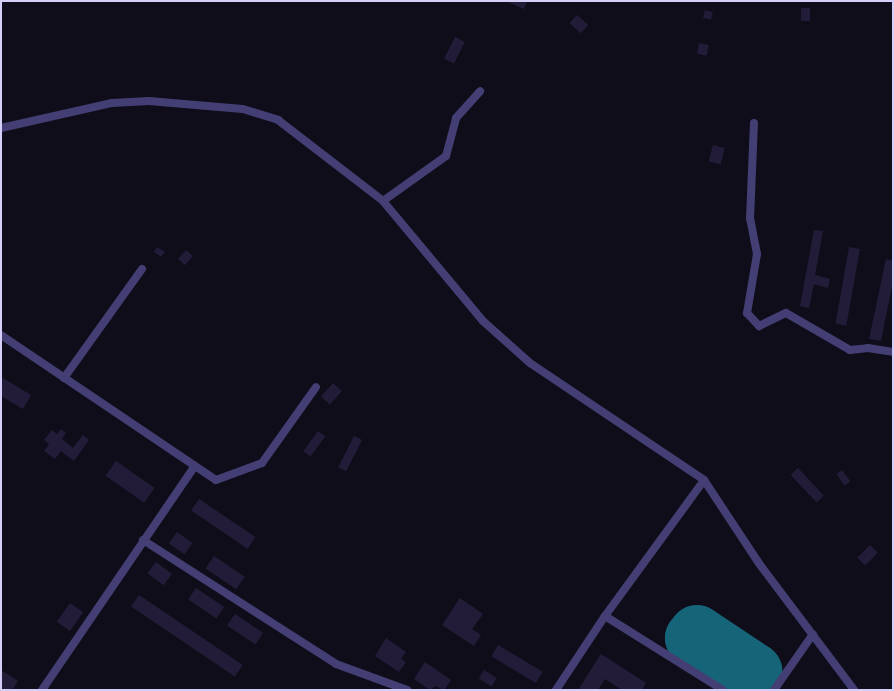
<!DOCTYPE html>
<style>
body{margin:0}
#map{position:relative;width:894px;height:691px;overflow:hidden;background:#100d1b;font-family:"Roboto Condensed",sans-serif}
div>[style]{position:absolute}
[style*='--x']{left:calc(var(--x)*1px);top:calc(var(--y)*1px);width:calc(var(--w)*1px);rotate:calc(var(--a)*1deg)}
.runway>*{height:56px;margin:-28px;padding:0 28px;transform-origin:28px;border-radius:28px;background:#166478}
.building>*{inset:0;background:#231c39;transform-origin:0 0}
.street>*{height:8px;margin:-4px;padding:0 4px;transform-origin:4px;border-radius:4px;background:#433f74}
span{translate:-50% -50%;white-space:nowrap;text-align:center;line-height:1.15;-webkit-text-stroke:3px #100d1b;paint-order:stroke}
.frame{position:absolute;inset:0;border:2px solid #d5cef8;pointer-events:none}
</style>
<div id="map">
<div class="runway">
<i style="--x:697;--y:633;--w:69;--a:33.7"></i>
<i style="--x:754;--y:671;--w:7;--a:117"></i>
<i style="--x:751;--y:677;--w:70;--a:-146.1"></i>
<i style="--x:693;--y:638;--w:6;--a:-51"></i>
</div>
<div class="building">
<i style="clip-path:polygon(506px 1px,527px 1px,524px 9px)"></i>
<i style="left:801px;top:8px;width:9px;height:13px"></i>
<i style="left:705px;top:10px;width:8px;height:8px;rotate:14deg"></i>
<i style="left:577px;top:15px;width:15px;height:11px;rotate:42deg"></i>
<i style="left:455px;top:37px;width:11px;height:24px;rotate:27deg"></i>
<i style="left:699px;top:43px;width:10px;height:11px;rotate:11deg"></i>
<i style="left:713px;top:145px;width:12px;height:17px;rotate:14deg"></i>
<i style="clip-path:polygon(814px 230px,823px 231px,815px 275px,830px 279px,828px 288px,814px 284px,809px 308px,800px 306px)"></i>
<i style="left:157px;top:247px;width:9px;height:6px;rotate:32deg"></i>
<i style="left:849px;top:247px;width:11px;height:78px;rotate:10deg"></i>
<i style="left:186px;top:250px;width:9px;height:12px;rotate:41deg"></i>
<i style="clip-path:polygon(886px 259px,893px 261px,893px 281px,881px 341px,869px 339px)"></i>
<i style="clip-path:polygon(1px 377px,31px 395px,23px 409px,1px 396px)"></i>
<i style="left:333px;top:383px;width:12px;height:18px;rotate:42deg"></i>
<i style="clip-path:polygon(61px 429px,66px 433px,62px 439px,73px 448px,83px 435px,89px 440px,74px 461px,61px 451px,55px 459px,44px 451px,49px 444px,44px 440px,52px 430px,57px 434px)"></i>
<i style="left:318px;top:431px;width:9px;height:25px;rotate:36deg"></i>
<i style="left:354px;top:436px;width:9px;height:35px;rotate:27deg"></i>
<i style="left:116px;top:461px;width:47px;height:18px;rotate:35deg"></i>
<i style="left:798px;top:468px;width:38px;height:10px;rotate:47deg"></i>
<i style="left:842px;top:470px;width:14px;height:7px;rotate:54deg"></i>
<i style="left:199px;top:499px;width:68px;height:14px;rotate:34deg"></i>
<i style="left:177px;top:532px;width:19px;height:14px;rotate:35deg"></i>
<i style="left:870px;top:545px;width:11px;height:18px;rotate:45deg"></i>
<i style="left:214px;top:556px;width:37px;height:15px;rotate:34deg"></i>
<i style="left:156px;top:562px;width:20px;height:14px;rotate:37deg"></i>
<i style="left:196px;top:588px;width:34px;height:14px;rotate:34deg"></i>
<i style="left:139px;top:595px;width:125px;height:14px;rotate:34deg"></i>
<i style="clip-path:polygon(460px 598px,483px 614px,472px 629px,481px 635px,474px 646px,442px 625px)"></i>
<i style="left:70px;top:603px;width:16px;height:23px;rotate:35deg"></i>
<i style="left:235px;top:614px;width:34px;height:14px;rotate:34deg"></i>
<i style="clip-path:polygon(386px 638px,406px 652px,401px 659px,406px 662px,399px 672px,375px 656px)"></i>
<i style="left:498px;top:645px;width:52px;height:13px;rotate:31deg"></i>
<i style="clip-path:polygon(601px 654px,646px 683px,642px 690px,622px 690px,605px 679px,598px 690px,578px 690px)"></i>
<i style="clip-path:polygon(425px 662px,451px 680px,444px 690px,435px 686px,430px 690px,414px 679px)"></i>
<i style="clip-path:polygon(1px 670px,18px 681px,12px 690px,1px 690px)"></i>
<i style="left:484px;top:670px;width:15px;height:10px;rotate:32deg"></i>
</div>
<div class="street">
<i style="--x:754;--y:123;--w:95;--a:92.4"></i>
<i style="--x:750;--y:218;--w:37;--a:79"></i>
<i style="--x:757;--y:254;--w:60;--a:99.6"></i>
<i style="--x:747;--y:313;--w:18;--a:47"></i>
<i style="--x:759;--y:326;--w:30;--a:-26"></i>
<i style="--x:786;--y:313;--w:74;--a:30"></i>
<i style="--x:850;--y:350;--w:18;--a:-6"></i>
<i style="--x:868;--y:348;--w:25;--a:9"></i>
<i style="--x:1;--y:128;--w:114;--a:-12.7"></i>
<i style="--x:112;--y:103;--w:37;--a:-3"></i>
<i style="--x:149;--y:101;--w:94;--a:4.9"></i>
<i style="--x:243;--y:109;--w:37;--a:17"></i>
<i style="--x:278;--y:120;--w:133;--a:37.6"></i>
<i style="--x:383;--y:201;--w:156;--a:50.2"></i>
<i style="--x:483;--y:321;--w:63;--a:41.8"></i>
<i style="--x:530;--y:363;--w:210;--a:33.9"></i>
<i style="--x:704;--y:480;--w:98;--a:56.6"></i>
<i style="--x:758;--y:562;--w:160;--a:53.1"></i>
<i style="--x:383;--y:201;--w:77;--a:-35.5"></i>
<i style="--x:446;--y:156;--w:39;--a:-75"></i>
<i style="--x:456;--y:118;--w:36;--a:-48"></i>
<i style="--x:1;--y:335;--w:259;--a:34"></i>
<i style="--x:216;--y:480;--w:49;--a:-20.3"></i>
<i style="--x:262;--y:463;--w:93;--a:-54.6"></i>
<i style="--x:64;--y:378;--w:134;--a:-54.4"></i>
<i style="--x:143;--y:540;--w:229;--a:32.7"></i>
<i style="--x:336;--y:664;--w:76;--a:20.1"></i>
<i style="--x:605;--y:616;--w:168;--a:-53.9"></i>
<i style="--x:42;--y:690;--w:271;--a:-55.7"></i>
<i style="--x:556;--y:690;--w:89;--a:-56.5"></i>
<i style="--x:605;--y:616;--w:139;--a:32.1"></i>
<i style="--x:774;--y:690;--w:68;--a:-55.1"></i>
</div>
<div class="frame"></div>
</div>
